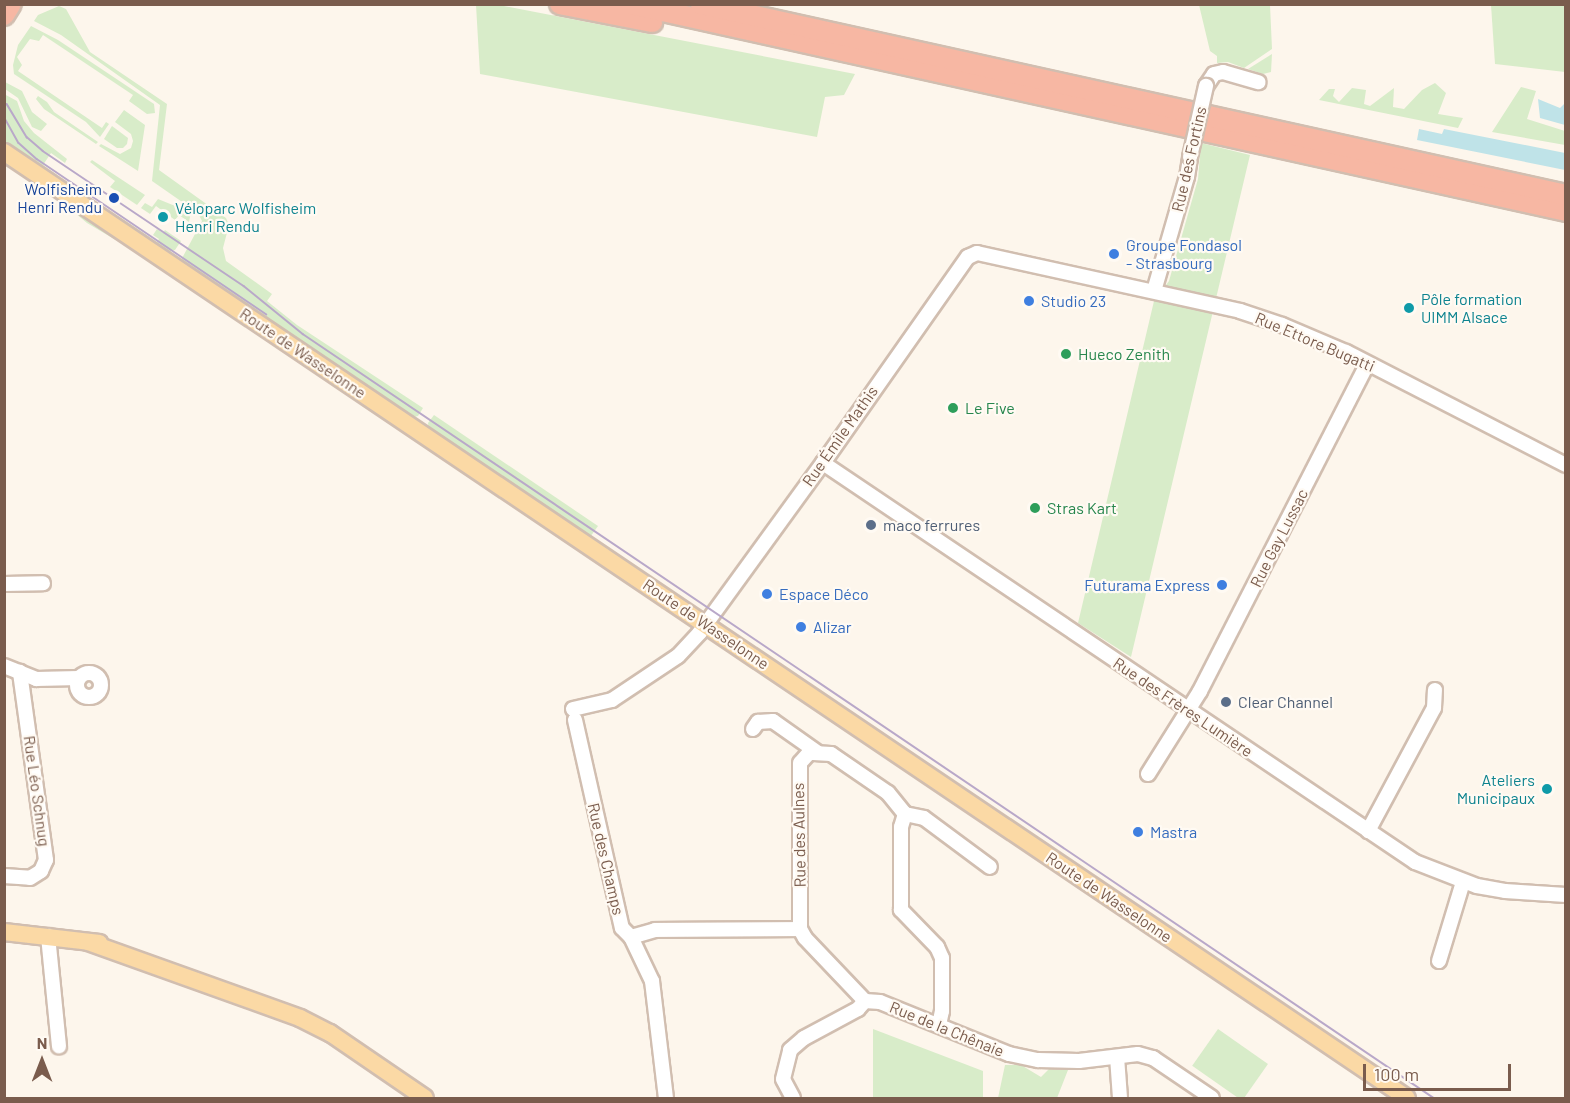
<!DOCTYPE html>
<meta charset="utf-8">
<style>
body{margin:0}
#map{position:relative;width:1570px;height:1103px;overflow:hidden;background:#fdf6ec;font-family:Barlow,sans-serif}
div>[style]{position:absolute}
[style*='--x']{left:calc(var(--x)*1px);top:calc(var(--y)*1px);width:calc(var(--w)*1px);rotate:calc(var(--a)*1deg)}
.green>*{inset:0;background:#d8ecc9;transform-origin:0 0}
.water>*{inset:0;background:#bfe3e8}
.roads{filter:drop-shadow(2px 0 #d1beb0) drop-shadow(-2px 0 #d1beb0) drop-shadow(0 2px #d1beb0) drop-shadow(0 -2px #d1beb0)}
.minor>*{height:14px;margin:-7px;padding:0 7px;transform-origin:7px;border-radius:7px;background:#fff}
.minor>.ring{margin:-7px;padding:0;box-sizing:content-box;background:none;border:14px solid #fff;border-radius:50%}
.major>*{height:16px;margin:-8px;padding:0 8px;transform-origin:8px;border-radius:8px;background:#fbd9a5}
.highway>*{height:20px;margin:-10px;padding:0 10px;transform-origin:10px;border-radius:10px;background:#f7b7a3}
.tram>*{height:1.5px;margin:-0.75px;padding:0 0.75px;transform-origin:0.75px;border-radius:0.75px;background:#b9a8c9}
.bridges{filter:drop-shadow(2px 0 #d1beb0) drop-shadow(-2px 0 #d1beb0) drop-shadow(0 2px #d1beb0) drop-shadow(0 -2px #d1beb0)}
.minor-bridge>*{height:14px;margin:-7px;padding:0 7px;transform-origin:7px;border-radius:7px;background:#fff}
.dots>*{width:16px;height:16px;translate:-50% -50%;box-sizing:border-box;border:3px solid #fffaf3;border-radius:50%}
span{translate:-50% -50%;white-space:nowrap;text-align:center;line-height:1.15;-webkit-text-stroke:4.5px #fffaf3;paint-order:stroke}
.street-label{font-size:16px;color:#7a5c4d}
.transit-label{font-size:16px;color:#164399}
.right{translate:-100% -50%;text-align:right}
.culture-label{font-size:16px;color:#0d838f}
.left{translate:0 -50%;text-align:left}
.shop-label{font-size:16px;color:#366cbe}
.leisure-label{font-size:16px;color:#27864d}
.service-label{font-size:16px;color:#4e5e75}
.frame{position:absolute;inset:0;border:6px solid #7a5c4d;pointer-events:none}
.north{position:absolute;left:12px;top:1031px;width:60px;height:60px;-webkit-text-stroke:4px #fffaf3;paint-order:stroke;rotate:0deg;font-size:16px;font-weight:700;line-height:24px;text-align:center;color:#7a5c4d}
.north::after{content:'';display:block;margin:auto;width:21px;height:27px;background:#7a5c4d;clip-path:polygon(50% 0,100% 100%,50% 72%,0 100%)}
.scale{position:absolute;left:1363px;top:1064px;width:148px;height:27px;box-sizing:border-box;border:3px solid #7a5c4d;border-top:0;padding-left:8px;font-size:18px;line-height:21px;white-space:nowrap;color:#7a5c4d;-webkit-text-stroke:4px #fffaf3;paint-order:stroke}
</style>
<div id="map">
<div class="green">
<i style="clip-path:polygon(476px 5px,499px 5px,855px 74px,844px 95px,825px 97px,817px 137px,480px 74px)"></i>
<i style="clip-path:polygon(1199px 5px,1270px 5px,1272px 49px,1244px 68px,1228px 62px,1217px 63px,1217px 56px,1210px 51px)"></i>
<i style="clip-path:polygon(1491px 5px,1565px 5px,1565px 72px,1495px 64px)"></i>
<i style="clip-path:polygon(59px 6px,66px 9px,90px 52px,167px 104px,159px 170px,226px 218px,229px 225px,223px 248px,226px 261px,272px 294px,267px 301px,297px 325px,423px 408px,418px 416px,410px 418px,180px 262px,202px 221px,198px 213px,152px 181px,160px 105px,61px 35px,34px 21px,38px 15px)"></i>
<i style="clip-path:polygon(31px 26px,58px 40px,154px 104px,155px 113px,147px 114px,129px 101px,133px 95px,43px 35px,39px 41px,30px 39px,17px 57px,22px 65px,18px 71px,102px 128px,106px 122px,109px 124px,100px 137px,86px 122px,14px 74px,13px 65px,18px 45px)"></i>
<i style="clip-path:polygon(1272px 54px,1271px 72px,1263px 74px,1248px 69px)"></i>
<i style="clip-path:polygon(5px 82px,22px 91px,32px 112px,47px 124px,41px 131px,32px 127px,18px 98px,5px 89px)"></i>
<i style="clip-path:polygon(1435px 83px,1446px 93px,1438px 114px,1463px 118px,1458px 128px,1319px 100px,1329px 89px,1335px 89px,1333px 96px,1339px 102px,1352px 88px,1366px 90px,1364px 104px,1370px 106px,1394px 88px,1393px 107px,1404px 109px,1422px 90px)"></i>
<i style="clip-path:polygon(1521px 87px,1536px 91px,1527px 119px,1565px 131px,1565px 145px,1492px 132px)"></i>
<i style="clip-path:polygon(4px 94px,17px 101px,24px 121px,34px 133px,67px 159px,65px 163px,51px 153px,43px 165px,57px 175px,54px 179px,5px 146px)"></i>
<i style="clip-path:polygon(38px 96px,47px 102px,54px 112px,98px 142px,96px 144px,44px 109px,36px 99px)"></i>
<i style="clip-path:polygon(124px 110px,145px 125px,138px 171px,99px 146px,101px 144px,120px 154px,131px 148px,133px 141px,131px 134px,115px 122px)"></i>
<i style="clip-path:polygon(112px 126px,128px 138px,127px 144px,123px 148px,117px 148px,104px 139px)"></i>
<i style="clip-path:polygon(1201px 143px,1250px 155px,1131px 657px,1078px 623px,1154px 301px,1169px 281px,1198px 179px)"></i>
<i style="clip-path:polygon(92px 160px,145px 195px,137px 205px,110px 187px,115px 181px,90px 162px)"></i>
<i style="clip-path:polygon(66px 199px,401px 427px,399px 429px,148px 259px,87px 223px,63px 203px)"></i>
<i style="clip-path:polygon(158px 199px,185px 210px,190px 217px,189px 222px,179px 215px,175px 220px,156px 206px,150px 214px,141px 208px,145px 203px,152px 207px)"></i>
<i style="clip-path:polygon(118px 216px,157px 242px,159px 239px,153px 235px,157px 229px,163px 233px,165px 230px,181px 241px,175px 250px,166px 253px,116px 221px)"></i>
<i style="clip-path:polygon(434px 415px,598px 526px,588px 540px,429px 431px,428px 423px)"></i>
<i style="clip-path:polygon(405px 429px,644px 591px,643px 593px,631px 587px,403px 433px)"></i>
<i style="clip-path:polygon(873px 1029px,983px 1071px,983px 1098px,873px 1098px)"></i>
<i style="left:1218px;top:1029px;width:61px;height:45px;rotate:35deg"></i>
<i style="clip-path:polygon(1005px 1065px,1021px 1065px,1041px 1077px,1049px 1069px,1068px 1070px,1057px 1098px,998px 1098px)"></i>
</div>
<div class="water">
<i style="clip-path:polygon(1538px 99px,1560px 108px,1565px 103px,1565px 125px,1540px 118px)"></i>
<i style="clip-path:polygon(1419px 129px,1442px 134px,1444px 129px,1565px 153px,1565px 170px,1417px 140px)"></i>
</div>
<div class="roads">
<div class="minor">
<i style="--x:1206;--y:86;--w:14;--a:-56"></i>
<i style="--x:1214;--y:74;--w:9;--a:-13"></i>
<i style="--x:1223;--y:72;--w:37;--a:16"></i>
<i style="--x:1154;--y:291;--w:119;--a:-73.9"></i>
<i style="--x:1187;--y:177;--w:20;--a:-81"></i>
<i style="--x:823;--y:463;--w:714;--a:33.98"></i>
<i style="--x:1415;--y:862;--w:66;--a:21.2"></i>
<i style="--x:1477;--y:886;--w:28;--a:10"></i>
<i style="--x:1505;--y:891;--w:61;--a:3.8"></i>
<i style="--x:4;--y:584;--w:39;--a:-1"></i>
<i style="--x:4;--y:666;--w:35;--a:22"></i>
<i style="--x:36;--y:679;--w:43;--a:-1.3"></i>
<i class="ring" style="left:77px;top:673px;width:10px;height:10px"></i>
<i style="--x:573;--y:709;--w:40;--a:-13"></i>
<i style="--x:612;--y:700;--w:79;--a:-33.7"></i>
<i style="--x:678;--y:656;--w:33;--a:-47"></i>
<i style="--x:700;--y:632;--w:209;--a:-54"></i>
<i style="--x:823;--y:463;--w:252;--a:-54.9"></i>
<i style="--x:968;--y:257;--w:10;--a:-24"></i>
<i style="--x:977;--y:253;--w:269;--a:12.4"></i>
<i style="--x:1240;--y:311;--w:44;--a:18.4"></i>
<i style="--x:1282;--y:325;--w:69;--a:22.9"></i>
<i style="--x:1346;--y:352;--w:247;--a:27.2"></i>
<i style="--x:575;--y:720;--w:213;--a:77.3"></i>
<i style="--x:622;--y:928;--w:13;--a:45"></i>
<i style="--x:631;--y:937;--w:49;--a:64.5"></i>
<i style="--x:652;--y:981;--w:118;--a:83.2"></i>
<i style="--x:753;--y:729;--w:9;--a:-54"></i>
<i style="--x:758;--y:722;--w:15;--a:-4"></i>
<i style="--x:773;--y:721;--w:54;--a:35.2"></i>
<i style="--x:1148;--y:774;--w:98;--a:-57.9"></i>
<i style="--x:1200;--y:691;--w:367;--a:-62.9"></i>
<i style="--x:905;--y:814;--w:27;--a:-129"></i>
<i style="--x:888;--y:793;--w:69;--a:-145.6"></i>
<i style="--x:831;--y:754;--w:22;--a:-177"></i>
<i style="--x:809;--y:753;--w:13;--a:132"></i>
<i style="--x:800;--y:763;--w:166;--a:90"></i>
<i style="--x:800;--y:929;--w:10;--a:61"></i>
<i style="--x:805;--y:938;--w:87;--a:46.4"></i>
<i style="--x:865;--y:1001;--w:15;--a:4"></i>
<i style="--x:880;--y:1002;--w:139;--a:22"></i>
<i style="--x:1009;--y:1054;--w:30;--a:12"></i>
<i style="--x:1038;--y:1060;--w:41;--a:1.4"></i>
<i style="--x:1079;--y:1061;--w:59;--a:-6.8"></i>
<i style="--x:1138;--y:1054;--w:16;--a:15"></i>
<i style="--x:1153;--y:1058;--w:71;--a:34.1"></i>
<i style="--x:1368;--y:831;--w:140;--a:-61.8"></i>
<i style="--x:1434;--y:708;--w:18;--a:-87"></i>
<i style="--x:4;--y:876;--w:26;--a:4"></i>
<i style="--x:30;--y:878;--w:13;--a:-32"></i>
<i style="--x:41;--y:871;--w:12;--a:-66"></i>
<i style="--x:46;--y:860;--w:190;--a:-97.9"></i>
<i style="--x:48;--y:936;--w:111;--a:84.3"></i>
<i style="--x:631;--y:937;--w:25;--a:-16"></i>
<i style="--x:655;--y:930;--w:145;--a:-0.4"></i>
<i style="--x:1439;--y:961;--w:83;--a:-73.1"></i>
<i style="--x:939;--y:1025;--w:14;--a:-78"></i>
<i style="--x:942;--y:1011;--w:53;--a:-90"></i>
<i style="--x:942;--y:958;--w:12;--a:-114"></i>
<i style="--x:937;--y:947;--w:52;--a:-134.2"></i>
<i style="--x:901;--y:910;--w:83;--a:-90"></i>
<i style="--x:901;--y:827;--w:14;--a:-73"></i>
<i style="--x:905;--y:814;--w:19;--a:12"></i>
<i style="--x:924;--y:818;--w:82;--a:36.6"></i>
<i style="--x:1117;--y:1057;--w:41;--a:85.8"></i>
<i style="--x:793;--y:1098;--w:21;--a:-118"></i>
<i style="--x:783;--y:1079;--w:30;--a:-76"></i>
<i style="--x:790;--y:1050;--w:18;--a:-41"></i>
<i style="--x:804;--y:1038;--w:61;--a:-28.2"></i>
<i style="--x:858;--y:1009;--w:11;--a:-49"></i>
</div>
<div class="major">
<i style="--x:4;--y:152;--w:1692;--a:33.99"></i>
<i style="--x:4;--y:932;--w:96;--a:6.6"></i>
<i style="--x:88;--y:942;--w:225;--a:19.7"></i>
<i style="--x:300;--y:1018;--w:34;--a:27"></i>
<i style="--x:330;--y:1033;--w:115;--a:34.4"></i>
</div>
<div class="highway">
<i style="--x:560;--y:4;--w:94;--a:11.1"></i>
<i style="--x:631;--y:4;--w:958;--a:12.48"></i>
<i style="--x:701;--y:4;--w:886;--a:12.45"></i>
<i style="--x:4;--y:15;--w:13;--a:-58"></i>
</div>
</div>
<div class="tram">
<i style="--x:7;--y:104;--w:39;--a:59"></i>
<i style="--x:27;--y:137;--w:21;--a:41"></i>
<i style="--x:43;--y:151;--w:242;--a:33.9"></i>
<i style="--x:244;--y:286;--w:76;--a:39.1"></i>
<i style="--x:303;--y:334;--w:1365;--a:34.04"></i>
<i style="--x:6;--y:120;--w:26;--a:61"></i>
<i style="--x:19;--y:143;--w:24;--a:42"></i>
<i style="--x:37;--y:159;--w:277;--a:34.1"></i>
</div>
<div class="bridges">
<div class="minor-bridge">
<i style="--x:1190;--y:157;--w:73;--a:-77.3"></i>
</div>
</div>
<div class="dots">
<i style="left:114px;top:198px;background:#1a4fb4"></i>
<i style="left:163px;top:217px;background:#0f9aa8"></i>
<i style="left:1114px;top:254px;background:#3f7fe0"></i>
<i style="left:1029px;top:301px;background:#3f7fe0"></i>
<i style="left:1409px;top:308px;background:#0f9aa8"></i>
<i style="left:1066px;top:354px;background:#2e9e5b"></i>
<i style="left:953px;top:408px;background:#2e9e5b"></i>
<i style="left:1035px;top:508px;background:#2e9e5b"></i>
<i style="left:871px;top:525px;background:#5c6f8a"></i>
<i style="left:1222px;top:585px;background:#3f7fe0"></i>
<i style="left:767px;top:594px;background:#3f7fe0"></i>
<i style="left:801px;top:627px;background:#3f7fe0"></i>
<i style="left:1226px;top:702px;background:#5c6f8a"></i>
<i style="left:1547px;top:789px;background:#0f9aa8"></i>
<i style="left:1138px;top:832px;background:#3f7fe0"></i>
</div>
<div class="street-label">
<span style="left:1189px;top:159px;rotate:-77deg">Rue des Fortins</span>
<span style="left:1315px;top:342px;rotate:23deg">Rue Ettore Bugatti</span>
<span style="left:303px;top:353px;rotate:34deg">Route de Wasselonne</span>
<span style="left:840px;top:436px;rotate:-55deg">Rue Émile Mathis</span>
<span style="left:1279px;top:538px;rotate:-63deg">Rue Gay Lussac</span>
<span style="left:706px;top:624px;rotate:34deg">Route de Wasselonne</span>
<span style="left:1183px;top:707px;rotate:34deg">Rue des Frères Lumière</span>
<span style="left:37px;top:791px;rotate:82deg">Rue Léo Schnug</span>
<span style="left:799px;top:835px;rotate:-91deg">Rue des Aulnes</span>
<span style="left:606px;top:859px;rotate:77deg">Rue des Champs</span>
<span style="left:1109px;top:897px;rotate:34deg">Route de Wasselonne</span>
<span style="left:947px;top:1029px;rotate:22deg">Rue de la Chênaie</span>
</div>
<div class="transit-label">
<span class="right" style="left:102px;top:198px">Wolfisheim<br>Henri Rendu</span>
</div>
<div class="culture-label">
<span class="left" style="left:175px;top:217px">Véloparc Wolfisheim<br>Henri Rendu</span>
<span class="left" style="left:1421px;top:308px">Pôle formation<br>UIMM Alsace</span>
<span class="right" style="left:1535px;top:789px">Ateliers<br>Municipaux</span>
</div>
<div class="shop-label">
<span class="left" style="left:1126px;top:254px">Groupe Fondasol<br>- Strasbourg</span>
<span class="left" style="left:1041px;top:301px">Studio 23</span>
<span class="right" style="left:1210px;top:585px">Futurama Express</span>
<span class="left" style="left:779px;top:594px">Espace Déco</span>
<span class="left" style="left:813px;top:627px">Alizar</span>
<span class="left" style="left:1150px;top:832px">Mastra</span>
</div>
<div class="leisure-label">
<span class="left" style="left:1078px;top:354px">Hueco Zenith</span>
<span class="left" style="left:965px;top:408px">Le Five</span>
<span class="left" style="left:1047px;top:508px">Stras Kart</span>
</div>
<div class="service-label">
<span class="left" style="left:883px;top:525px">maco ferrures</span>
<span class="left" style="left:1238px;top:702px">Clear Channel</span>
</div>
<div class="frame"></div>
<div class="north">N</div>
<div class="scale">100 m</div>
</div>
